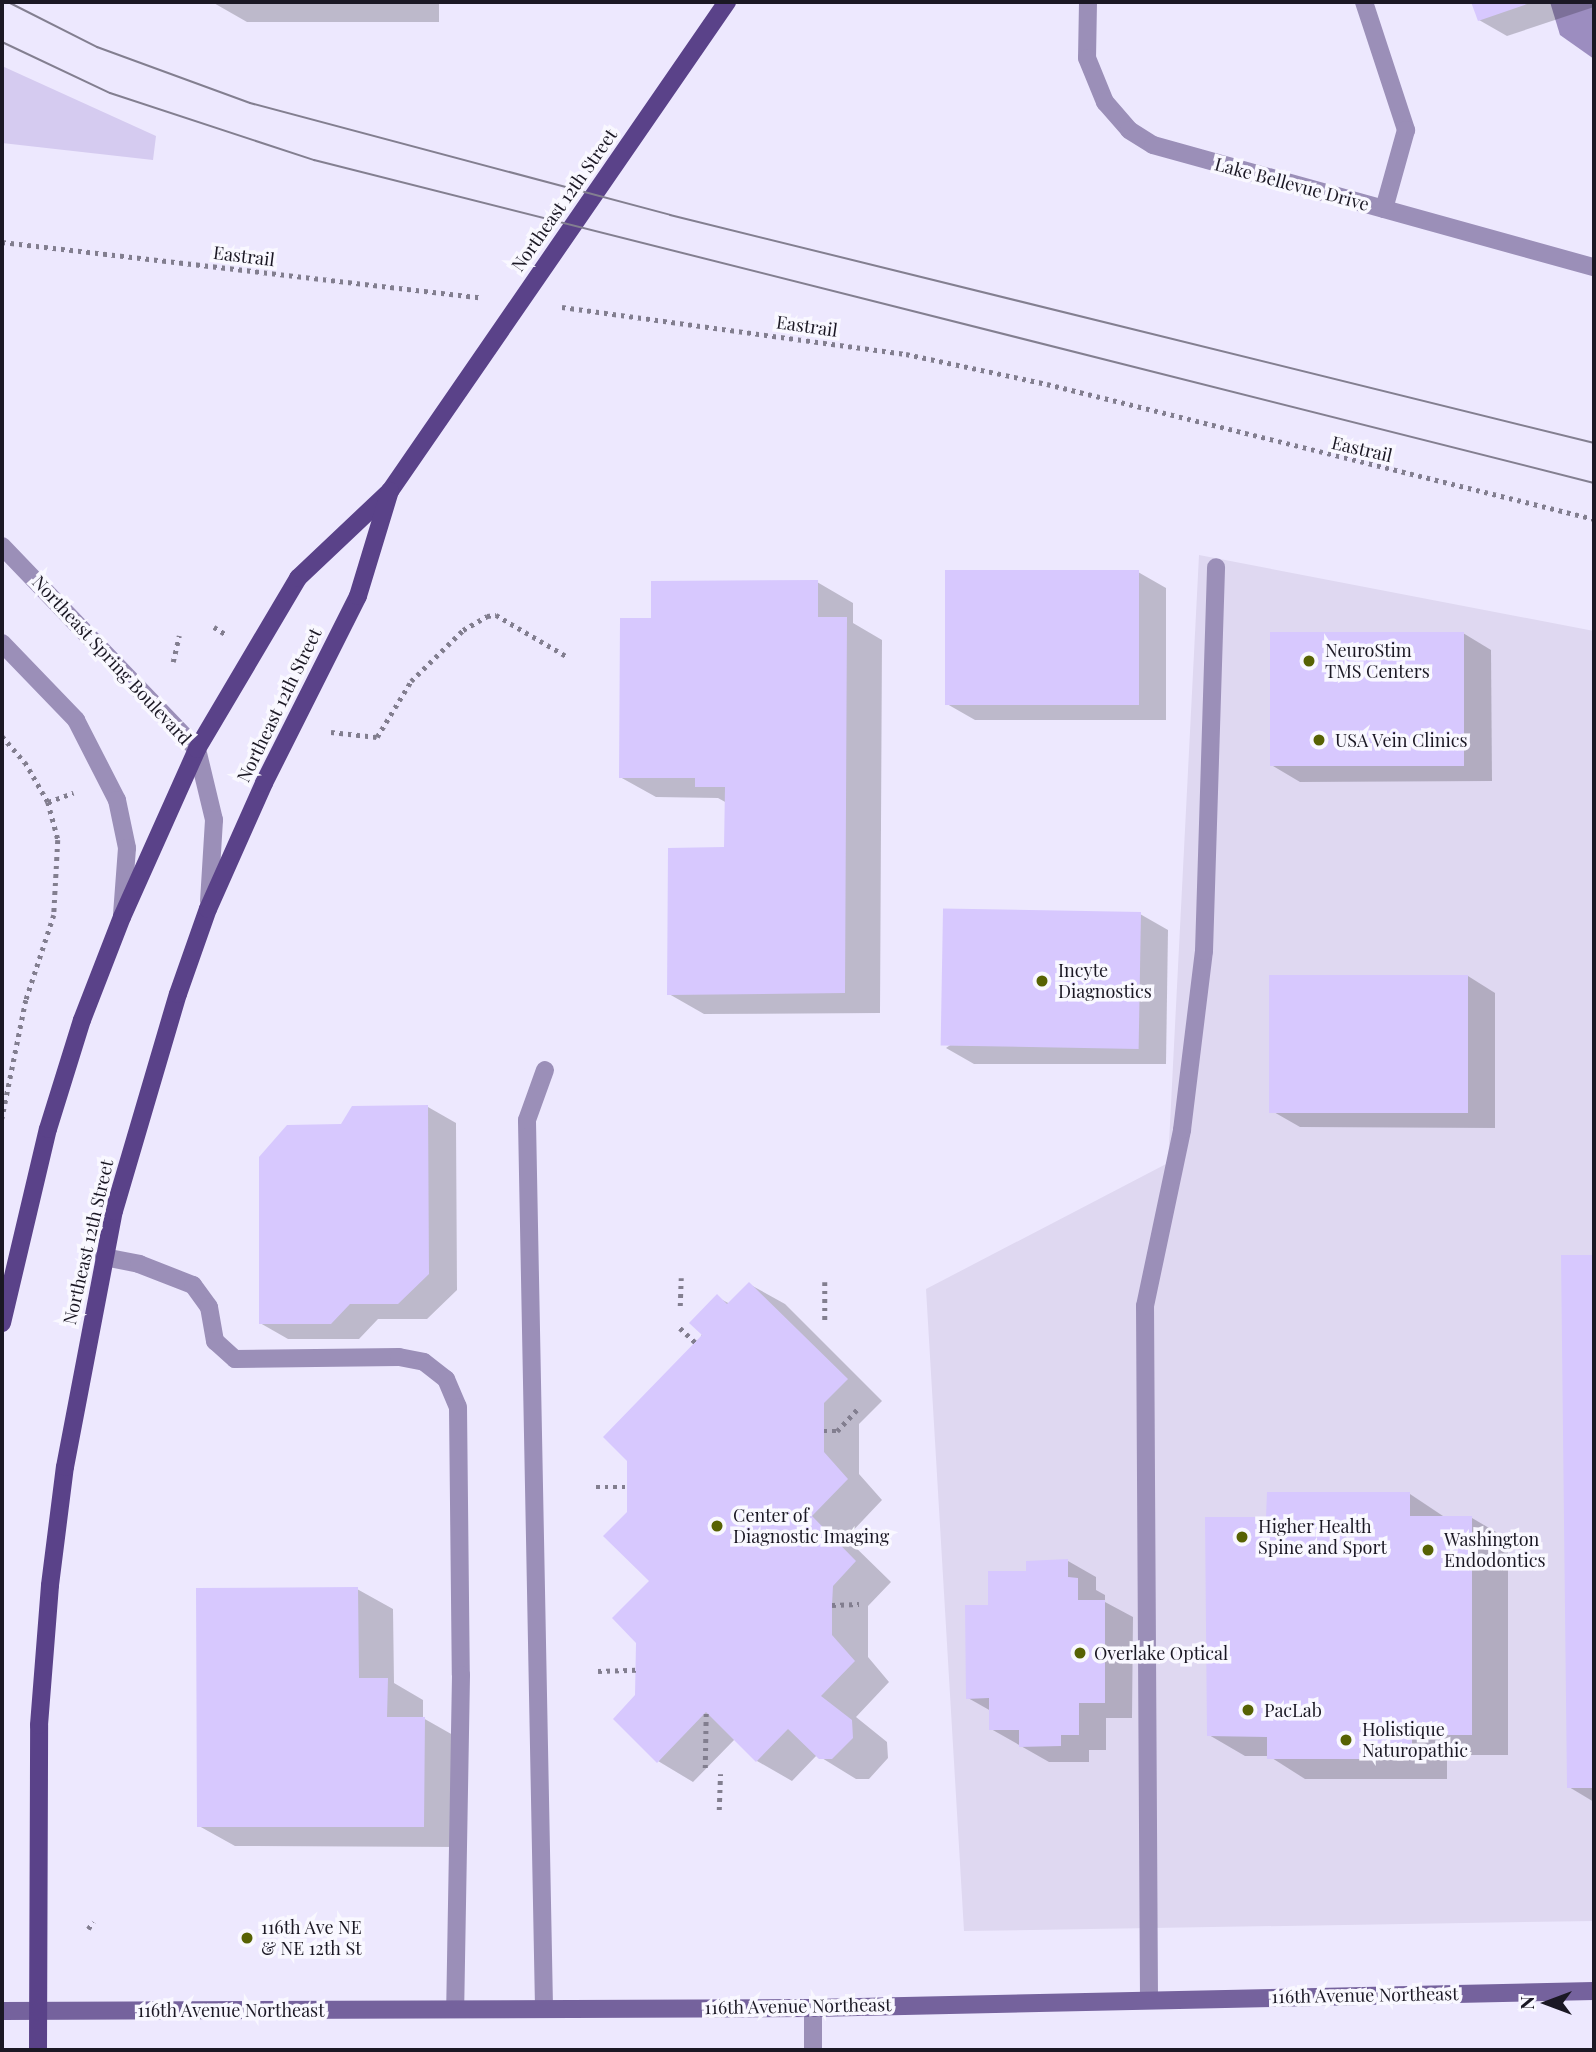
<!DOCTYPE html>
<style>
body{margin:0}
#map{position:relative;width:1596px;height:2052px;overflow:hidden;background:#ede8fe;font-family:"Playfair Display",serif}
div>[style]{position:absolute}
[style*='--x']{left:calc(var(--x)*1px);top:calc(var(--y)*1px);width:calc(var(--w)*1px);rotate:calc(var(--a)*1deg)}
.built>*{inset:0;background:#dfd8f1}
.green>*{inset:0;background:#d5cbf0}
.water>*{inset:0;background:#9c8dc0}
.shadow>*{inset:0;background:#0003}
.building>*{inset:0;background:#d7c8fe;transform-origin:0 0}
.path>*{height:4.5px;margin-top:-2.25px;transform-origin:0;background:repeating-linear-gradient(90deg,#827e8f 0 3.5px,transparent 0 8.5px)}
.service>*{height:18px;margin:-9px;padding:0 9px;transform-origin:9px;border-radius:9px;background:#9b8fb8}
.tertiary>*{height:18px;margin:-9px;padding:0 9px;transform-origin:9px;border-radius:9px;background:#9b8fb8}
.secondary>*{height:18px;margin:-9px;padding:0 9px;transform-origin:9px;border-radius:9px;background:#75629d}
.primary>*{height:18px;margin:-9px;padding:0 9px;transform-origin:9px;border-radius:9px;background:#5a4289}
.tram>*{height:2px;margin:-1px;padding:0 1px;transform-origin:1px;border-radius:1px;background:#837f90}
.dots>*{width:19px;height:19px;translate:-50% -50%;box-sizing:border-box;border:4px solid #f9f8ff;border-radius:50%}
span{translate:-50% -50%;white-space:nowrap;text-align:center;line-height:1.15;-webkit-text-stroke:7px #f9f8ff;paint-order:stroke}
.street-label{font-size:18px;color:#1b1824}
.poi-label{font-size:18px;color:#1b1824}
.left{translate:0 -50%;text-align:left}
.frame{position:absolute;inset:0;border:4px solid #1b1824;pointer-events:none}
.north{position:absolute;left:1512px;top:1968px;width:70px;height:70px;-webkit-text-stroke:5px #f9f8ff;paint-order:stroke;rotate:270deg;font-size:19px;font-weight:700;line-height:28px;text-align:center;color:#1b1824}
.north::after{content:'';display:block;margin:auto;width:24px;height:32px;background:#1b1824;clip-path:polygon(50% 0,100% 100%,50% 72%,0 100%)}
</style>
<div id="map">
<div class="built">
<i style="clip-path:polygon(1199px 555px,1594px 631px,1594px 1921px,964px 1931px,926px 1289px,1168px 1163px)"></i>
</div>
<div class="green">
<i style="clip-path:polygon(2px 66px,156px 136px,153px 160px,2px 143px)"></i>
</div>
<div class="water">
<i style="clip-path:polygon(1550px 2px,1594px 2px,1594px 59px,1560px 35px)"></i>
</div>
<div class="shadow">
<i style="clip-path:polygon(212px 2px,439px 2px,439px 22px,247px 22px)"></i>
<i style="clip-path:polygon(1473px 2px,1594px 2px,1594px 7px,1507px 36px,1479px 20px)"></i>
<i style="clip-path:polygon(1138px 572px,1166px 588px,1166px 720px,975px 720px,947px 704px)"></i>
<i style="clip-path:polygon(817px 582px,853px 603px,853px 623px,882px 640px,880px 1013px,704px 1014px,669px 994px,725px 848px,727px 803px,718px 798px,656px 797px,620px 777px,652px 620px)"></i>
<i style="clip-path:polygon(1463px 633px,1491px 650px,1492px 781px,1300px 782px,1273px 766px)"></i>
<i style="clip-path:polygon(1140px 914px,1168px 930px,1166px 1064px,974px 1064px,946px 1048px)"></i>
<i style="clip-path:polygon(1468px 976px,1495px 993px,1495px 1128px,1300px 1127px,1272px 1111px)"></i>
<i style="clip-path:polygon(428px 1107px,456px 1123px,457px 1290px,427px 1319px,378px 1319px,359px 1339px,288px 1339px,260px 1323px,342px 1126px)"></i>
<i style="clip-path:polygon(1594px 1256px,1594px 1802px,1569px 1787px,1563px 1257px)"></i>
<i style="clip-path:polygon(749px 1284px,785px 1304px,882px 1401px,859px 1424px,859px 1474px,882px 1500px,846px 1538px,891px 1582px,868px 1606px,868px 1657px,889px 1682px,856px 1717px,887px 1742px,888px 1758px,869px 1779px,856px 1779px,817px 1755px,792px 1781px,757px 1761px,735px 1739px,693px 1782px,658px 1761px,637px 1696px,651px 1581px,629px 1513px,717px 1297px,730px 1304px)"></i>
<i style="clip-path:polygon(1410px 1494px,1446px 1518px,1472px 1518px,1508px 1539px,1508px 1755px,1447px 1755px,1447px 1779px,1305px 1779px,1269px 1756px,1245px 1756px,1209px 1735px,1268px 1519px)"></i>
<i style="clip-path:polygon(1068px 1561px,1096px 1577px,1096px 1590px,1105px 1595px,1105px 1602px,1133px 1617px,1132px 1718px,1106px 1718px,1106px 1750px,1089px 1750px,1089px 1762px,1049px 1762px,991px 1729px,991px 1711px,968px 1698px,990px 1607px,1028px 1572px)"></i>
<i style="clip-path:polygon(357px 1589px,393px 1609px,394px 1683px,423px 1700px,423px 1718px,460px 1739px,459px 1847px,235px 1846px,199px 1826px)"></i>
</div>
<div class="building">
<i style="clip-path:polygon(1471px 2px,1533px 2px,1478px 21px)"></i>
<i style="left:945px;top:570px;width:194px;height:135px"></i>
<i style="clip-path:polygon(818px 580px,818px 617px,847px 617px,845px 993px,667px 995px,668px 848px,724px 847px,725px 787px,695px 787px,695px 778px,619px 778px,620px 618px,651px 618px,651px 581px)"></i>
<i style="left:1464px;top:632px;width:134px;height:194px;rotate:90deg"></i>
<i style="left:1141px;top:912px;width:137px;height:198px;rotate:91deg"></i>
<i style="left:1468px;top:975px;width:138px;height:199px;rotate:90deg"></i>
<i style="clip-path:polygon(428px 1105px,429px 1274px,398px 1304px,350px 1304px,331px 1324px,259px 1324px,259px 1157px,287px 1125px,341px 1124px,352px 1106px)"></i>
<i style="clip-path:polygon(1561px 1255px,1594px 1255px,1594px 1788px,1567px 1788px)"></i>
<i style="clip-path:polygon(749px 1282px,848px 1379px,824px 1403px,824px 1452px,848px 1479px,812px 1516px,856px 1561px,833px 1586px,832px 1605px,832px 1635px,855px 1661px,821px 1696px,852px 1720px,853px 1738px,832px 1759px,819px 1759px,788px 1729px,756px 1762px,706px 1712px,657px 1763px,613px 1719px,635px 1695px,636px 1643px,612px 1618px,649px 1581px,603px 1536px,627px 1512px,627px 1461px,603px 1437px,702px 1335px,689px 1323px,717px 1294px,727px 1304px)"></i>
<i style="clip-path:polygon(1267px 1492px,1410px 1492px,1410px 1516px,1472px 1516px,1472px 1735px,1412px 1735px,1412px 1759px,1267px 1759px,1267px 1737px,1207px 1736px,1205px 1517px,1266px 1517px)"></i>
<i style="clip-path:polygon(1068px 1559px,1068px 1577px,1078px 1578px,1078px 1600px,1105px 1600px,1105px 1703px,1079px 1703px,1079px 1735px,1061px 1735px,1061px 1746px,1019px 1747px,1019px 1730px,989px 1730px,989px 1698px,966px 1699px,965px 1605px,988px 1605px,988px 1571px,1026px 1571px,1026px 1561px)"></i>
<i style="clip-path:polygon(358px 1587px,359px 1678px,388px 1678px,387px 1717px,425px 1717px,424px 1827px,197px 1827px,196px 1588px)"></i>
</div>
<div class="path">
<i style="--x:2;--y:242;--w:482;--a:6.6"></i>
<i style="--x:562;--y:307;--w:347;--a:7.8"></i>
<i style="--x:906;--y:354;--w:144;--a:12"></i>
<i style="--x:1047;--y:384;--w:563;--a:13.86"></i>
<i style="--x:214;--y:627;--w:13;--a:32"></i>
<i style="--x:173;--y:662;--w:27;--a:-77"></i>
<i style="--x:331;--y:732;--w:46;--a:6.2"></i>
<i style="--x:377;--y:737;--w:66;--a:-58.7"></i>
<i style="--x:411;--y:681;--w:73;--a:-44.4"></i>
<i style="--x:463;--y:630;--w:28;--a:-30"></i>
<i style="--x:487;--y:616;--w:9;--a:-6"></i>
<i style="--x:496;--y:615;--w:83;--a:30.3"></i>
<i style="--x:2;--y:736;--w:35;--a:49"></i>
<i style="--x:25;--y:762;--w:46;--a:60.1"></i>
<i style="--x:48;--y:802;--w:39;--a:75"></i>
<i style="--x:58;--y:840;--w:75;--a:93.1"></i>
<i style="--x:54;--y:915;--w:89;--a:108.2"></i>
<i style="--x:26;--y:1000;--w:121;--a:101.4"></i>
<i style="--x:48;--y:802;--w:27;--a:-20"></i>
<i style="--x:825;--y:1282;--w:38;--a:90"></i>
<i style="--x:680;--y:1306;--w:28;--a:-88"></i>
<i style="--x:680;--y:1328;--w:21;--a:43"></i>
<i style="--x:824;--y:1431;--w:13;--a:0"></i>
<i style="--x:837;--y:1431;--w:33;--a:-47"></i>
<i style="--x:596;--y:1487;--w:31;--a:0"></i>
<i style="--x:832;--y:1605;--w:27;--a:-2"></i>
<i style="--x:598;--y:1671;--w:38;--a:-2"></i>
<i style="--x:705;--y:1768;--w:56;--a:-89"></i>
<i style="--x:719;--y:1810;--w:36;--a:-88"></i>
<i style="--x:88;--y:1929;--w:9;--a:-54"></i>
</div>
<div class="service">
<i style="--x:1088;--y:2;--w:56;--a:91"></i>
<i style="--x:1087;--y:58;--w:48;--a:67.8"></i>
<i style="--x:1105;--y:102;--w:37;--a:49"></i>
<i style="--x:1129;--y:130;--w:28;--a:32"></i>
<i style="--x:1153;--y:145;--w:458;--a:15.5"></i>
<i style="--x:1364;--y:2;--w:135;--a:71.8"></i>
<i style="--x:1406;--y:130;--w:82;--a:105.6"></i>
<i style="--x:104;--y:1257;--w:36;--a:11"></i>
<i style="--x:139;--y:1264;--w:58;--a:21.3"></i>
<i style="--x:193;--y:1285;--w:27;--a:54"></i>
<i style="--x:209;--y:1307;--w:35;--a:80"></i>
<i style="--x:215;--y:1341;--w:27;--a:42"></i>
<i style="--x:235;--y:1359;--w:164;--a:-0.7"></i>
<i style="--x:399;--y:1357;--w:25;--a:11"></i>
<i style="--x:424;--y:1362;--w:28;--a:38"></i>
<i style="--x:446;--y:1379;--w:30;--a:67"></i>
<i style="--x:458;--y:1407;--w:268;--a:89.4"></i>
<i style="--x:461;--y:1675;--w:333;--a:91"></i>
<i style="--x:1149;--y:1999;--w:693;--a:-90.33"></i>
<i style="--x:1145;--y:1306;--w:180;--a:-78.1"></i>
<i style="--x:1182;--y:1130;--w:180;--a:-83"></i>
<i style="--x:1204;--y:951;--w:384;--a:-88.2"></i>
<i style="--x:544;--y:2007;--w:887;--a:-91.1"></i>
<i style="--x:527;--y:1120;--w:53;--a:-70.2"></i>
<i style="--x:813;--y:2008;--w:42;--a:90"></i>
</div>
<div class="tertiary">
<i style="--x:2;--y:546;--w:281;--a:46.2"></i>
<i style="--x:197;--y:749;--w:73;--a:76.5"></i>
<i style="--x:214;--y:820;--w:82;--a:93.5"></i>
<i style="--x:2;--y:643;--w:107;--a:46.1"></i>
<i style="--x:76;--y:720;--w:90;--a:62.9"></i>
<i style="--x:117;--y:800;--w:49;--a:78.2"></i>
<i style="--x:127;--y:848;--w:66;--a:94.3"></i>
</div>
<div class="secondary">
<i style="--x:2;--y:2011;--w:811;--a:-0.21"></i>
<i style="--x:813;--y:2008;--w:781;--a:-1.25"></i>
</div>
<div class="primary">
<i style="--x:2;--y:1323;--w:199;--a:-76.7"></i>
<i style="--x:48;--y:1129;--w:114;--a:-72.7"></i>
<i style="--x:82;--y:1020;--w:110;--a:-68.8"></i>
<i style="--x:122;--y:917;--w:184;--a:-65.9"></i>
<i style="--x:197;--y:749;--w:199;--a:-59.4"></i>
<i style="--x:298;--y:578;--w:127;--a:-43.4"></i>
<i style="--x:390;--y:491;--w:594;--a:-55.43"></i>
<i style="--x:38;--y:2050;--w:325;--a:-89.8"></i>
<i style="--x:39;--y:1725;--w:140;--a:-85.5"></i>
<i style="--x:50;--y:1585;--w:119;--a:-82.8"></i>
<i style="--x:65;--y:1467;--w:261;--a:-79.2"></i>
<i style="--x:114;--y:1211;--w:226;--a:-73.6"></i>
<i style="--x:178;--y:994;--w:90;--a:-70.6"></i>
<i style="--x:208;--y:909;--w:138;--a:-66"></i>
<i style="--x:264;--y:783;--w:209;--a:-63.3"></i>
<i style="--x:358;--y:596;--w:110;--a:-73.1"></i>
</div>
<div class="tram">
<i style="--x:8;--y:2;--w:100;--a:26.8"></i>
<i style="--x:97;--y:47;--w:163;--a:20.1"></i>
<i style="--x:250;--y:103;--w:435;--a:14.9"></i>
<i style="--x:670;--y:215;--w:952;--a:13.86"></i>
<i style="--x:2;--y:42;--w:119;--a:25.3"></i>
<i style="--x:110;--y:93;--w:215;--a:18.2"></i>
<i style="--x:314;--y:160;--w:1320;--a:14.16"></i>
</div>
<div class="dots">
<i style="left:1309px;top:661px;background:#576203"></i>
<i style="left:1319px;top:740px;background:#576203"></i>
<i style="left:1042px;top:981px;background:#576203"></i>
<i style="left:717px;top:1526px;background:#576203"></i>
<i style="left:1242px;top:1537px;background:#576203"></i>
<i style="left:1428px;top:1550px;background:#576203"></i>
<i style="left:1080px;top:1653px;background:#576203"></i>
<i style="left:1248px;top:1710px;background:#576203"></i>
<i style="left:1346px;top:1740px;background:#576203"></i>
<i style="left:247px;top:1938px;background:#576203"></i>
</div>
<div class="street-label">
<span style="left:1292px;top:184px;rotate:15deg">Lake Bellevue Drive</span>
<span style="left:564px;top:200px;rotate:-55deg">Northeast 12th Street</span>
<span style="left:244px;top:256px;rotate:7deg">Eastrail</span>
<span style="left:807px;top:326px;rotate:8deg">Eastrail</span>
<span style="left:1362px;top:449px;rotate:13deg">Eastrail</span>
<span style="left:112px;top:660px;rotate:47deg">Northeast Spring Boulevard</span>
<span style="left:279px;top:705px;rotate:-64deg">Northeast 12th Street</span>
<span style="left:88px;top:1242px;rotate:-77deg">Northeast 12th Street</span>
<span style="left:1365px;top:1995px;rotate:-1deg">116th Avenue Northeast</span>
<span style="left:798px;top:2006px;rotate:-1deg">116th Avenue Northeast</span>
<span style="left:231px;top:2010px">116th Avenue Northeast</span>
</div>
<div class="poi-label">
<span class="left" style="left:1325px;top:661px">NeuroStim<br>TMS Centers</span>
<span class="left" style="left:1335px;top:740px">USA Vein Clinics</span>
<span class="left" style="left:1058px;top:981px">Incyte<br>Diagnostics</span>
<span class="left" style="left:733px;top:1526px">Center of<br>Diagnostic Imaging</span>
<span class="left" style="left:1258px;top:1537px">Higher Health<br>Spine and Sport</span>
<span class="left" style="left:1444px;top:1550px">Washington<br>Endodontics</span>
<span class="left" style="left:1094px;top:1653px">Overlake Optical</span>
<span class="left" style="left:1264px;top:1710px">PacLab</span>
<span class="left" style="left:1362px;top:1740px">Holistique<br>Naturopathic</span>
<span class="left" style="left:261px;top:1938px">116th Ave NE<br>&amp; NE 12th St</span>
</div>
<div class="frame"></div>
<div class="north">N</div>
</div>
